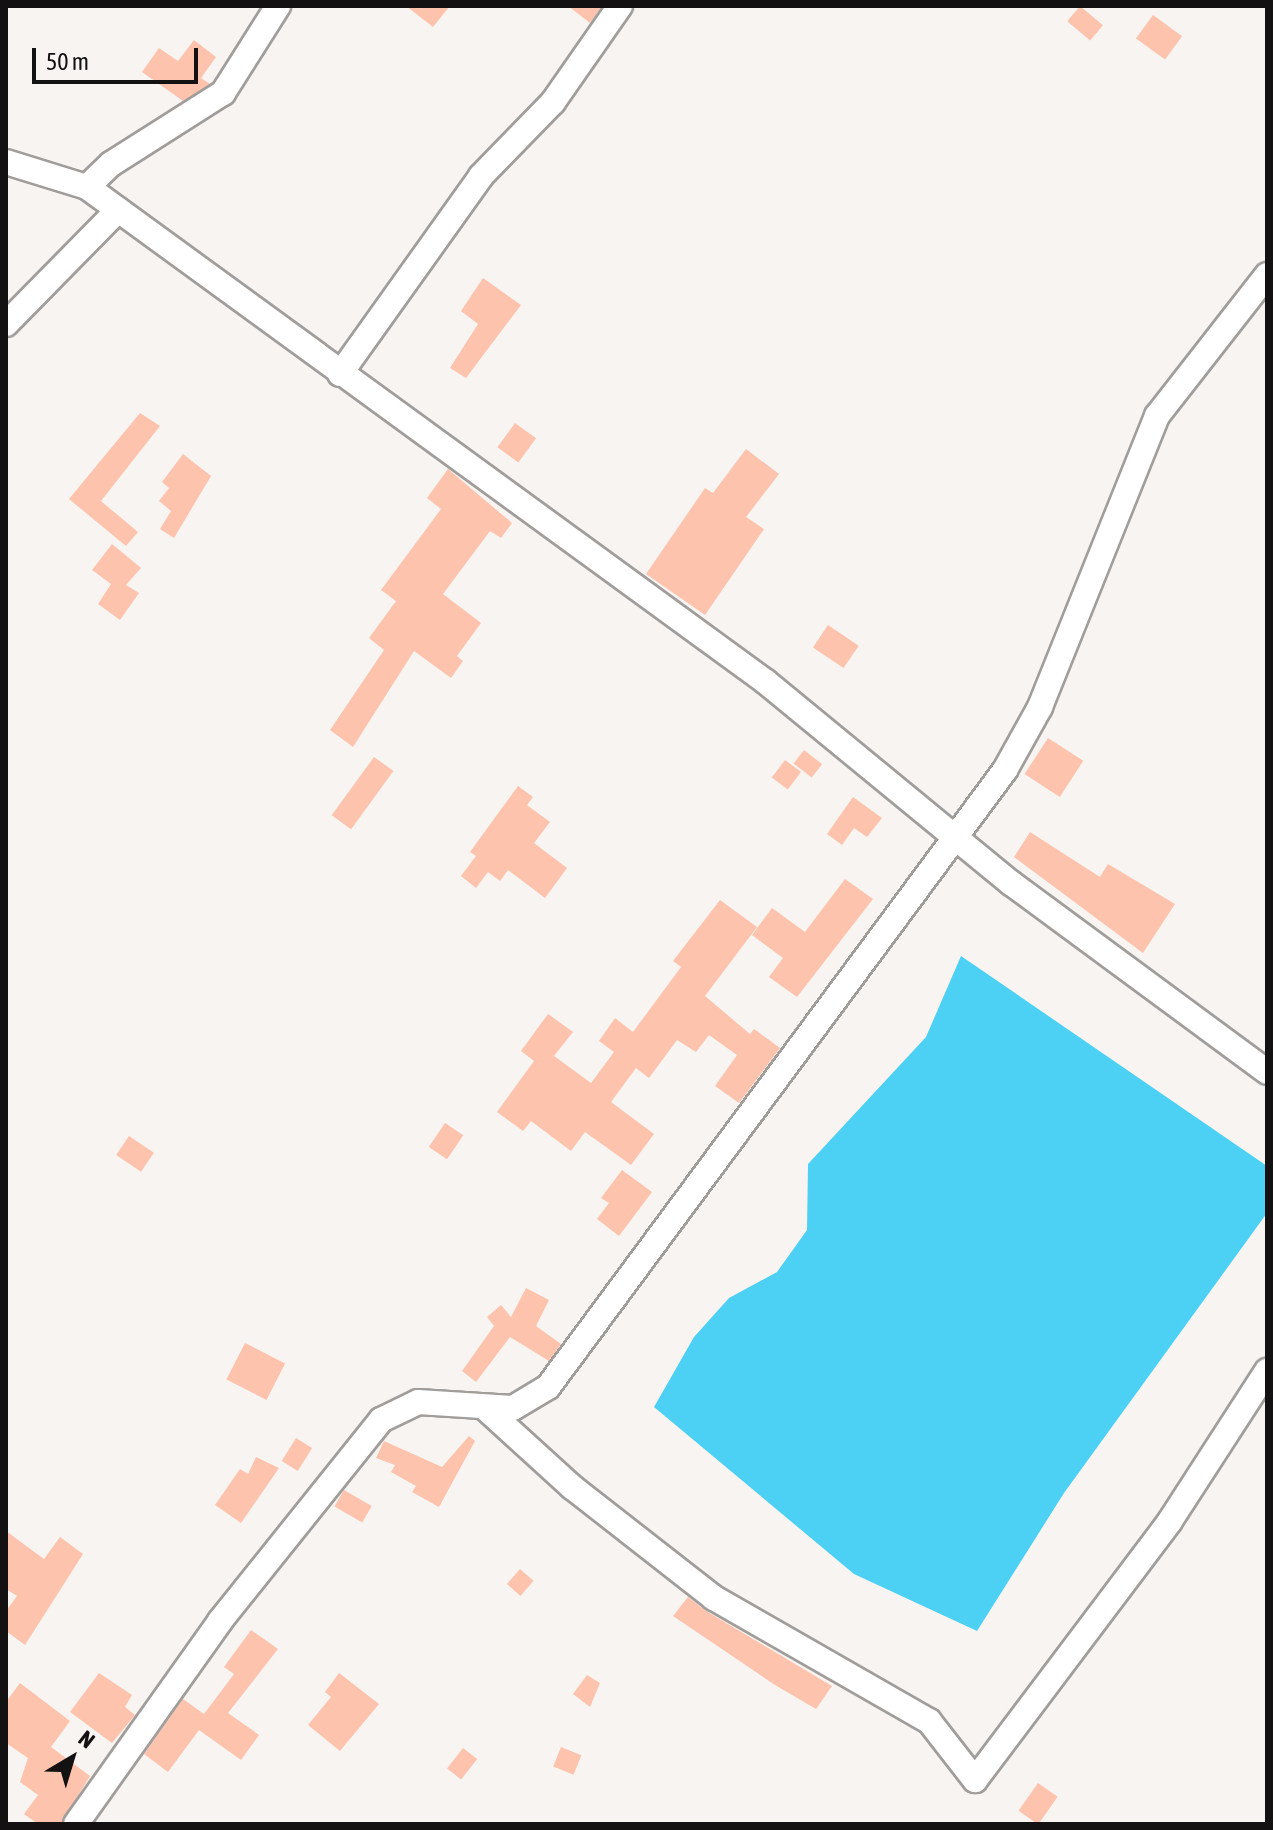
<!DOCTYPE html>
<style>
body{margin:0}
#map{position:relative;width:1273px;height:1830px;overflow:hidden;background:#f8f4f2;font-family:"Asap Condensed",sans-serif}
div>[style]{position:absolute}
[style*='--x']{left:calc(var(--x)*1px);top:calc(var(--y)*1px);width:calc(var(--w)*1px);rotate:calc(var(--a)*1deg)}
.water>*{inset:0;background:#4cd0f4}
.building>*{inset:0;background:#fdc3ac;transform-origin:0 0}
.roads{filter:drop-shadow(2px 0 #a09d9b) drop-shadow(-2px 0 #a09d9b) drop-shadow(0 2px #a09d9b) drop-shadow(0 -2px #a09d9b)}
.minor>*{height:24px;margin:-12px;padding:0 12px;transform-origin:12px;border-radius:12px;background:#fff}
span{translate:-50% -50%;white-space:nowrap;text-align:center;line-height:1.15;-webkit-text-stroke:8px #f8f4f2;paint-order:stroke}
.frame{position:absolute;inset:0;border:8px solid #131111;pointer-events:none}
.north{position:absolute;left:32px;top:1718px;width:80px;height:80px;-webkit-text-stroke:6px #f8f4f2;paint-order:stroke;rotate:38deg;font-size:22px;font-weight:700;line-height:32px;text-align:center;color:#131111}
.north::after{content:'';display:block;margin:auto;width:28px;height:36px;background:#131111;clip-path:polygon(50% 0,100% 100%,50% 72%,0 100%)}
.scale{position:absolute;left:32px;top:48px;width:166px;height:36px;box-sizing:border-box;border:4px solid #131111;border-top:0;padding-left:10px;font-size:24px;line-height:28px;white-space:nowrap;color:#131111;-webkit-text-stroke:6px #f8f4f2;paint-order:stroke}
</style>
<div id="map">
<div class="water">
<i style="clip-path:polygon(961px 956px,1267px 1166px,1267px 1213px,1064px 1493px,977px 1631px,854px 1574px,654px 1407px,694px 1337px,729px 1298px,777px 1272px,807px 1230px,808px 1164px,926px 1037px)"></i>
</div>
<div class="building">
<i style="clip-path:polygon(406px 6px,450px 6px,433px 27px)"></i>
<i style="clip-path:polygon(568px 6px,602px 6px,590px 23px)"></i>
<i style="left:1080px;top:6px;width:30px;height:20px;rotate:40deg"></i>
<i style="left:1153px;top:15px;width:36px;height:29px;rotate:36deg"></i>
<i style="clip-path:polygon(194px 40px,216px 57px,201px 78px,210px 84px,183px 101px,142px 72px,159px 48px,178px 61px)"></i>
<i style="clip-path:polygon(483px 278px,521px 305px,466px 378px,450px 368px,478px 324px,461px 311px)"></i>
<i style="clip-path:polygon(140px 413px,160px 426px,101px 501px,138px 532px,126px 546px,69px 499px)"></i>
<i style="left:515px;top:423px;width:26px;height:30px;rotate:36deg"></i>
<i style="clip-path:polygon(746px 449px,779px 474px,746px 517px,764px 529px,705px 615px,646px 574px,705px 488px,713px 493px)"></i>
<i style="clip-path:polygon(183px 454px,211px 476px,174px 538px,160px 529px,171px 511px,159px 501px,169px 488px,162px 482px)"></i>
<i style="clip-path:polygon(448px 469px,512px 523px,501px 538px,490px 531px,443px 594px,481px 623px,457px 656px,463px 661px,451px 678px,414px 651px,353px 747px,330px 730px,384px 650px,369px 638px,396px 601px,381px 590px,441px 509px,427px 498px)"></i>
<i style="clip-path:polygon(112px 544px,141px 568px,126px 585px,139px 593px,120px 620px,98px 604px,111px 584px,92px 570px)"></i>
<i style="left:828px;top:625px;width:37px;height:27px;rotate:34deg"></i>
<i style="left:1048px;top:738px;width:42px;height:43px;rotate:33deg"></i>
<i style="left:804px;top:750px;width:23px;height:17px;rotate:38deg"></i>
<i style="left:374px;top:757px;width:24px;height:72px;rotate:36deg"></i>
<i style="left:785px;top:760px;width:20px;height:22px;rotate:37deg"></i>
<i style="clip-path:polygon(518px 786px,533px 797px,527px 805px,550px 822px,534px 843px,567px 868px,545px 898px,508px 870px,500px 881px,488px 872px,476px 888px,461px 876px,476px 856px,470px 852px)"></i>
<i style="clip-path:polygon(853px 797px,882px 818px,867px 837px,854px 828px,842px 845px,827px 834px)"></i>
<i style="clip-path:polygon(1030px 832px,1100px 877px,1108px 864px,1175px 904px,1143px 953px,1014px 857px)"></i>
<i style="clip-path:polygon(845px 879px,873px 899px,797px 997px,769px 977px,783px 958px,752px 935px,772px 908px,805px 932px)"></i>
<i style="clip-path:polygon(720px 900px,757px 927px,705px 996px,750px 1034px,754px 1029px,780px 1048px,739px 1103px,715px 1086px,737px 1055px,709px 1035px,696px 1052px,677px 1040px,649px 1078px,636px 1068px,611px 1102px,654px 1134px,631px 1165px,585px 1132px,571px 1151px,531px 1121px,523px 1131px,497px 1112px,534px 1061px,521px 1051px,548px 1014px,573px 1032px,554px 1056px,591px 1083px,614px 1052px,599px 1041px,615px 1018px,633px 1032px,681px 967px,673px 961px)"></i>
<i style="left:445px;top:1123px;width:22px;height:29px;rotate:34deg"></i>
<i style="left:129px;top:1136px;width:30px;height:23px;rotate:34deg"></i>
<i style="clip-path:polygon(622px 1170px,652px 1192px,619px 1236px,597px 1219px,609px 1203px,601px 1198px)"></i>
<i style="clip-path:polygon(526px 1288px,549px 1300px,536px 1326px,561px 1344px,549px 1361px,510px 1337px,476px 1382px,462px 1371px,494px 1326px,487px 1317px,501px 1305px,511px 1317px)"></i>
<i style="left:245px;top:1343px;width:45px;height:41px;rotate:27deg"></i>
<i style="clip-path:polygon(469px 1436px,475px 1441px,439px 1507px,412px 1492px,416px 1486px,391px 1472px,395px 1465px,376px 1458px,384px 1441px,442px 1467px)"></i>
<i style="left:296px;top:1438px;width:19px;height:27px;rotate:32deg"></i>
<i style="clip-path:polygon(256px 1457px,279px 1468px,241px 1523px,215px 1505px,240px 1469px,248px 1474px)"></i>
<i style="left:344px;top:1490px;width:32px;height:19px;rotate:30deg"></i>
<i style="clip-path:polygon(6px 1531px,44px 1559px,60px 1537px,83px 1554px,25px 1645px,6px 1631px,6px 1611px,17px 1596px,6px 1589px)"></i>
<i style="left:520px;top:1569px;width:18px;height:20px;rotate:41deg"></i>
<i style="clip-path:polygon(688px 1597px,706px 1611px,832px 1686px,816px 1709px,775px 1685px,673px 1616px)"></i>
<i style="clip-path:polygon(251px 1630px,278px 1649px,228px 1713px,259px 1735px,241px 1760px,199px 1730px,168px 1772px,144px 1754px,183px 1699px,204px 1714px,234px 1674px,224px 1667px)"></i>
<i style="clip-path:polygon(99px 1673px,132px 1695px,125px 1707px,135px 1715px,112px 1743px,70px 1712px)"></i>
<i style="clip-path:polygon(339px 1673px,379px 1704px,340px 1751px,308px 1725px,331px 1697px,325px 1692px)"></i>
<i style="clip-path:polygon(587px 1675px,600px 1683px,590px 1707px,573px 1694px)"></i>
<i style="clip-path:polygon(20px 1683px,70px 1721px,51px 1747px,90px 1776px,61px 1824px,38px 1824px,24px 1814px,38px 1795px,20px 1782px,28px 1758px,6px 1743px,6px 1702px)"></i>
<i style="left:561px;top:1747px;width:22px;height:21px;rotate:22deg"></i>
<i style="left:463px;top:1748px;width:18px;height:26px;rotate:38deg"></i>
<i style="left:1038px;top:1783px;width:24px;height:34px;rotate:35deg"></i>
</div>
<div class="roads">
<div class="minor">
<i style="--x:6;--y:162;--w:85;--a:17.2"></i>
<i style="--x:87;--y:187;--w:33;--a:-44"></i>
<i style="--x:111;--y:164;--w:133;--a:-32.4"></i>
<i style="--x:223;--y:93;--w:103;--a:-57.7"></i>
<i style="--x:87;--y:187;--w:840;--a:36.09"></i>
<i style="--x:766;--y:682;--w:317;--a:39.4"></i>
<i style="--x:1011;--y:883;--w:318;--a:36.4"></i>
<i style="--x:6;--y:324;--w:160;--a:-45.5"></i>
<i style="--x:340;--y:374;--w:243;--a:-54.5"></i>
<i style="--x:481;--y:176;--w:103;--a:-45.8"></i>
<i style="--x:553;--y:102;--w:117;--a:-55.1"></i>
<i style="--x:484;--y:1407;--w:119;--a:42.3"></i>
<i style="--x:572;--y:1487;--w:180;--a:38"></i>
<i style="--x:714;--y:1598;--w:248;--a:29.8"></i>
<i style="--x:929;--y:1721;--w:75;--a:52.1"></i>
<i style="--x:975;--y:1780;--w:324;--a:-53"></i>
<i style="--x:1170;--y:1521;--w:179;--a:-57.1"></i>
<i style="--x:76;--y:1824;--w:249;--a:-54.6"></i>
<i style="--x:220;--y:1621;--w:258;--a:-51.3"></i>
<i style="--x:381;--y:1420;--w:41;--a:-25.9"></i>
<i style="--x:418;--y:1402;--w:95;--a:3.6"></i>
<i style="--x:513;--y:1408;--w:41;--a:-31"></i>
<i style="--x:548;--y:1387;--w:768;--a:-53.47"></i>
<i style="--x:1005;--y:770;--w:72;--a:-60.9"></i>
<i style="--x:1040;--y:707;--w:314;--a:-68.1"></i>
<i style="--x:1157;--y:416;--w:179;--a:-52"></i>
</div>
</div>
<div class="frame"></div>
<div class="north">N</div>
<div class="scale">50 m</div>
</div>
